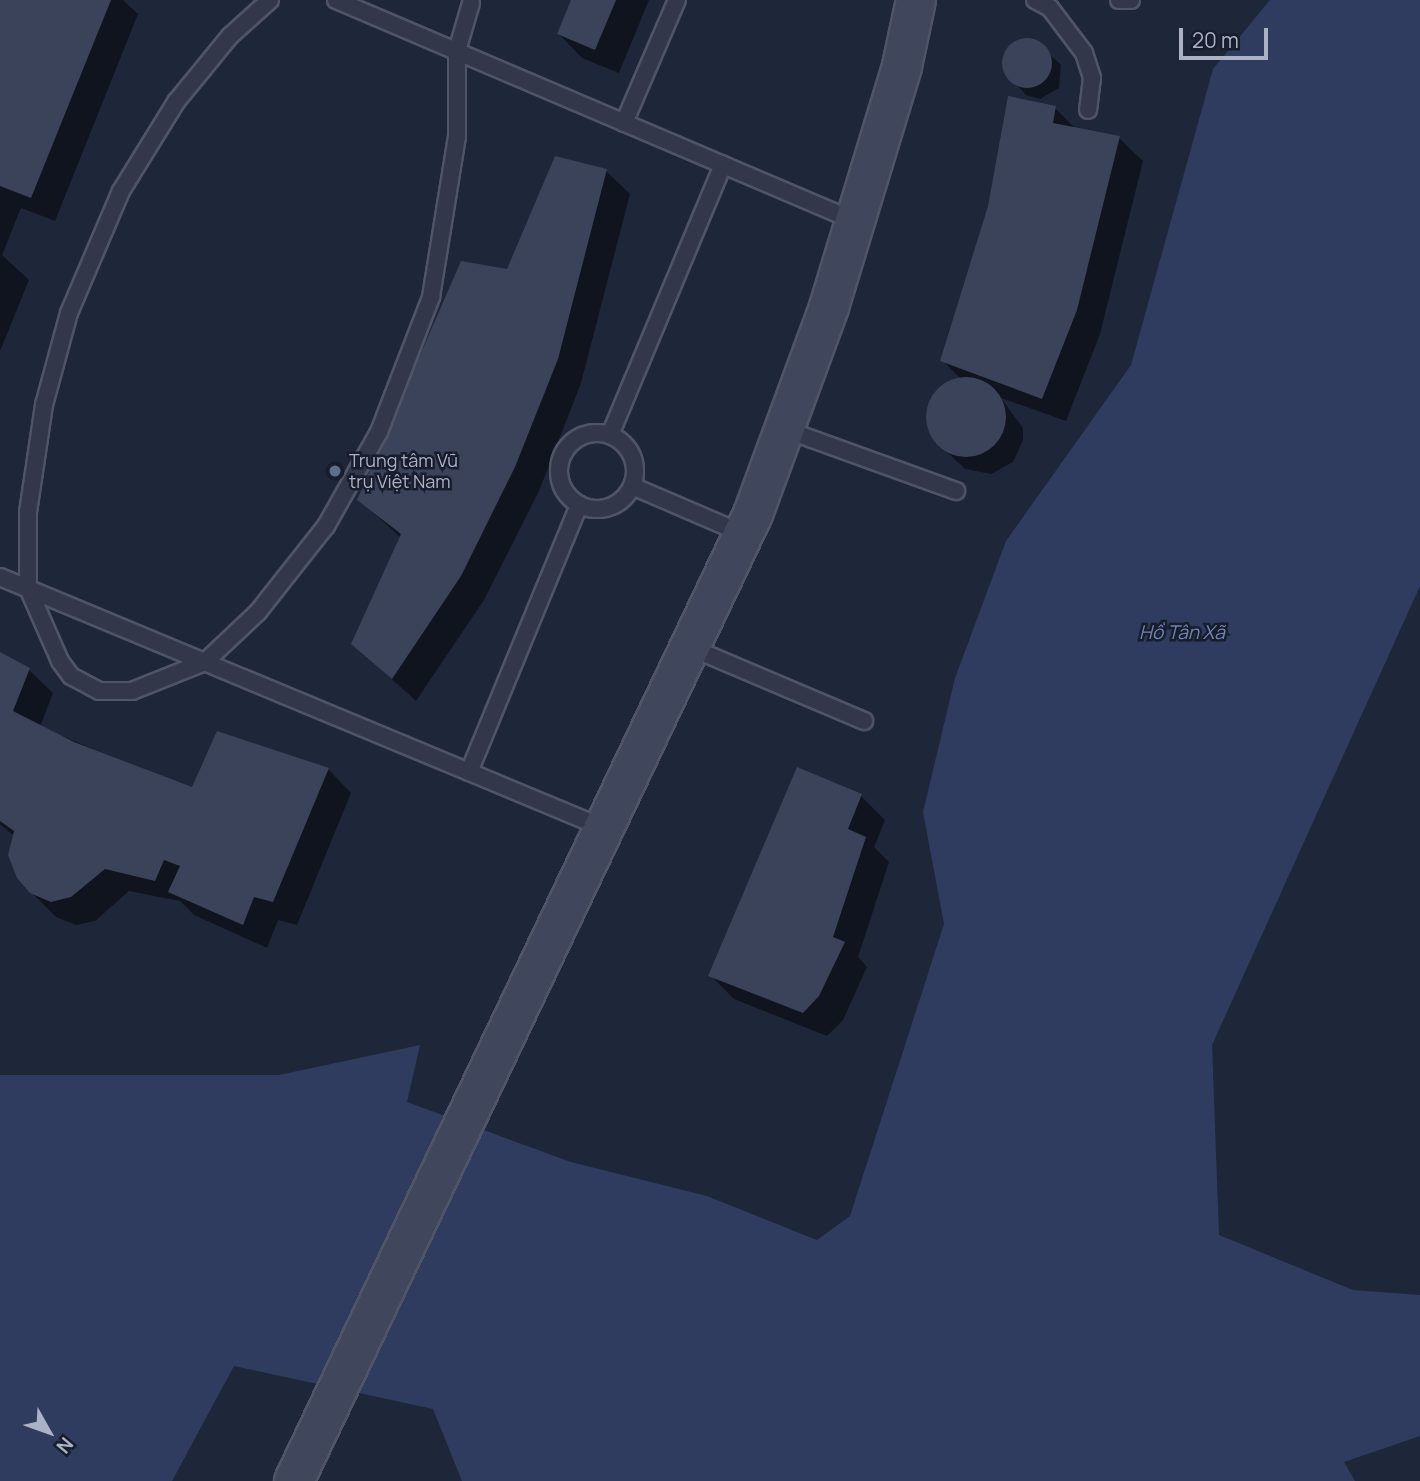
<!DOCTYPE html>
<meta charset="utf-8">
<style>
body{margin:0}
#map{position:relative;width:1420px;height:1481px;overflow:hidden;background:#1e2639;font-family:Manrope,sans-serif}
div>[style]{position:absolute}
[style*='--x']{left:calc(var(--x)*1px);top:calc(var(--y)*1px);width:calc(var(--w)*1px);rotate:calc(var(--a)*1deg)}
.water>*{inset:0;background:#2f3c5f}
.shadow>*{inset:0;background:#0007}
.building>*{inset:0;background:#3a4359}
.round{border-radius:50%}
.roads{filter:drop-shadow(2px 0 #4f5567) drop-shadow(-2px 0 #4f5567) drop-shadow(0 2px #4f5567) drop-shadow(0 -2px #4f5567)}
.lane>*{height:16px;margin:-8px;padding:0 8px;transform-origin:8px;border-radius:8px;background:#323849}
.lane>.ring{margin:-8px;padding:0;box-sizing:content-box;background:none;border:16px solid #323849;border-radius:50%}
.secondary>*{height:38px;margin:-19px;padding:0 19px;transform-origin:19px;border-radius:19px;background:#40465c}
.dots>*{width:19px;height:19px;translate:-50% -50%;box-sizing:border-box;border:4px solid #181d2d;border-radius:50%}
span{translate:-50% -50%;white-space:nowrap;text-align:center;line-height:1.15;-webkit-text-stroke:5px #181d2d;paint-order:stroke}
.poi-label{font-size:18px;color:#acb2c6}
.left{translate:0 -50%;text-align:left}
.water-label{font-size:19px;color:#7284b1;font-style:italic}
.north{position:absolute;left:14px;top:1397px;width:70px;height:70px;-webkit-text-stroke:5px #181d2d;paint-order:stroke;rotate:130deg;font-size:19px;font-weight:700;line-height:28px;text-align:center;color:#acb2c6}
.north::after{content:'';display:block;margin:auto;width:24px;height:32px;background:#acb2c6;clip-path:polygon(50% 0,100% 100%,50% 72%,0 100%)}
.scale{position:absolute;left:1179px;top:28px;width:89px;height:32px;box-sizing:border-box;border:4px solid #acb2c6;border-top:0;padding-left:9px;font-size:21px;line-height:24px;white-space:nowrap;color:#acb2c6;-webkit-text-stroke:5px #181d2d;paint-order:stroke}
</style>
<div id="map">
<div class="water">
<i style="clip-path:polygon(1270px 0,1420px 0,1420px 586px,1212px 1045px,1219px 1235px,1353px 1290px,1420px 1295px,1420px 1436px,1344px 1462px,1355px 1481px,462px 1481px,433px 1409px,234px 1366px,172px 1481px,0 1481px,0 1075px,279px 1075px,420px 1045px,407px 1102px,571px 1162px,707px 1196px,817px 1240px,850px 1216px,944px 924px,923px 812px,955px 678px,1006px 541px,1131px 365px,1213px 69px)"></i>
</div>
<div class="shadow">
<i style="clip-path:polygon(0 0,123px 0,138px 14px,55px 221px,21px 208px,2px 255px,29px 280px,0 351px)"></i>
<i style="clip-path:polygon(573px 0,649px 0,619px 73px,582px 58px,559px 34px)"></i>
<i style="clip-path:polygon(1021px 40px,1037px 42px,1061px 65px,1059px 88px,1040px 99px,1026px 95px,1004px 70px,1005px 55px)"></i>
<i style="clip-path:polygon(1055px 108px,1076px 129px,1119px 138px,1143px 161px,1100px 334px,1066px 421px,1001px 398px,1023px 428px,1023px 440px,1013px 462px,991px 474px,965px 469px,937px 442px,928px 418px,935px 394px,961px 379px,942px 360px)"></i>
<i style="clip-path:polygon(606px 171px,630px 194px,581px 383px,539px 491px,484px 600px,416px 701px,353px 644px,401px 538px,359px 499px,508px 271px)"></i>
<i style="clip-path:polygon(0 654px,29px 670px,53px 693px,40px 727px,193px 790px,328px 769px,351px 793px,297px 925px,278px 920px,267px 948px,194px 915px,180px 901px,129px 891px,95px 921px,76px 925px,56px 917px,31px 892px,14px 836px,0 824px)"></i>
<i style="clip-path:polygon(861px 796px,885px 820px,874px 847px,889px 862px,858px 957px,867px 967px,843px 1020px,827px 1036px,734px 999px,710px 975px)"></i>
</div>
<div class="building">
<i style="clip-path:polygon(0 0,111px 0,31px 198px,0 186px)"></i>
<i style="clip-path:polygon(571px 0,616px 0,595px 50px,557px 34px)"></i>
<i class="round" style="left:1002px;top:38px;width:50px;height:50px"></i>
<i style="clip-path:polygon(1008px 96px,1056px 106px,1053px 123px,1120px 136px,1077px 310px,1042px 399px,940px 361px,988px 206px)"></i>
<i style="clip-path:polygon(555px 156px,607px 169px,558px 359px,515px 467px,461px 576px,392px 679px,351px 644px,401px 534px,357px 500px,461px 261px,507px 269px)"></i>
<i class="round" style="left:926px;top:377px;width:80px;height:80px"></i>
<i style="clip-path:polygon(0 652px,30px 668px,13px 711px,74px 742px,192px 787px,217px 731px,329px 768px,273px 902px,254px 897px,243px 925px,168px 892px,180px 866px,164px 860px,155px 881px,105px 869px,71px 897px,51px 902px,30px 893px,17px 878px,8px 855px,14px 831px,0 821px)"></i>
<i style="clip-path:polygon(797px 767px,862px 794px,848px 829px,866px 837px,833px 937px,845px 942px,819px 996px,803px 1013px,708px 976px)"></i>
</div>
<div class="roads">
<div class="lane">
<i style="--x:270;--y:0;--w:54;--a:138"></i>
<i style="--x:230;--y:36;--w:85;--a:129.3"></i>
<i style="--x:176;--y:102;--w:105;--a:121.7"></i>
<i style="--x:121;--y:191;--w:133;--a:113.1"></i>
<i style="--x:69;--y:313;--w:95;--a:105.2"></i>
<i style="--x:44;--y:405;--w:108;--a:98.5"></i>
<i style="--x:28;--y:512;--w:76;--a:90"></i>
<i style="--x:28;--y:588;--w:80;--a:66.3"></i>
<i style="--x:60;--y:661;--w:19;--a:54"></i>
<i style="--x:71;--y:676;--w:32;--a:28"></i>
<i style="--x:99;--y:691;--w:33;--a:0"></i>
<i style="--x:132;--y:691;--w:79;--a:-21.7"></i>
<i style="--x:205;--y:662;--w:73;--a:-43.3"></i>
<i style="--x:258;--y:612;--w:110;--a:-51.7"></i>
<i style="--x:326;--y:526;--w:108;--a:-60.6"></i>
<i style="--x:379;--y:432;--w:145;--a:-68.9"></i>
<i style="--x:431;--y:297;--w:162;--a:-80.8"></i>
<i style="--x:457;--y:137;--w:86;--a:-90"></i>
<i style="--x:457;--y:51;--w:50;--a:-73.7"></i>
<i style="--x:336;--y:0;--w:564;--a:23.07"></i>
<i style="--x:1035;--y:0;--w:17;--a:28"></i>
<i style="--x:1050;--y:8;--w:56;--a:52.9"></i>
<i style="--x:1084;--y:53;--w:26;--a:72"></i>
<i style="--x:1092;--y:78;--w:32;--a:97"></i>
<i style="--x:1119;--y:0;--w:12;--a:0"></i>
<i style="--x:624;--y:123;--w:134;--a:-66.7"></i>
<i style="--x:784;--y:429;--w:183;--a:19.8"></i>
<i class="ring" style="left:559px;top:433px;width:60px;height:60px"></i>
<i style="--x:610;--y:435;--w:293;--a:-67.3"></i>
<i style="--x:632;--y:486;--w:122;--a:23.2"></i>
<i style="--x:0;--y:577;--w:654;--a:22.57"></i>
<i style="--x:692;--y:648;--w:187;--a:23"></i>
<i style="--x:469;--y:772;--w:289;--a:-67.6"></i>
</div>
<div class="secondary">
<i style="--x:294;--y:1481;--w:1070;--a:-64.61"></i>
<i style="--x:753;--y:514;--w:221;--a:-69.8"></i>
<i style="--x:829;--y:307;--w:252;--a:-73.1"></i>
<i style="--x:902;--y:66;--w:67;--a:-78"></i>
</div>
</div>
<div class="dots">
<i style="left:335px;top:471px;background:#5c6f8a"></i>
</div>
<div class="poi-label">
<span class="left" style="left:349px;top:471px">Trung tâm Vũ<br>trụ Việt Nam</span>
</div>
<div class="water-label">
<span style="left:1182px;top:633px">Hồ Tân Xã</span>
</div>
<div class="north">N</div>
<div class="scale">20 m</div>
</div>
